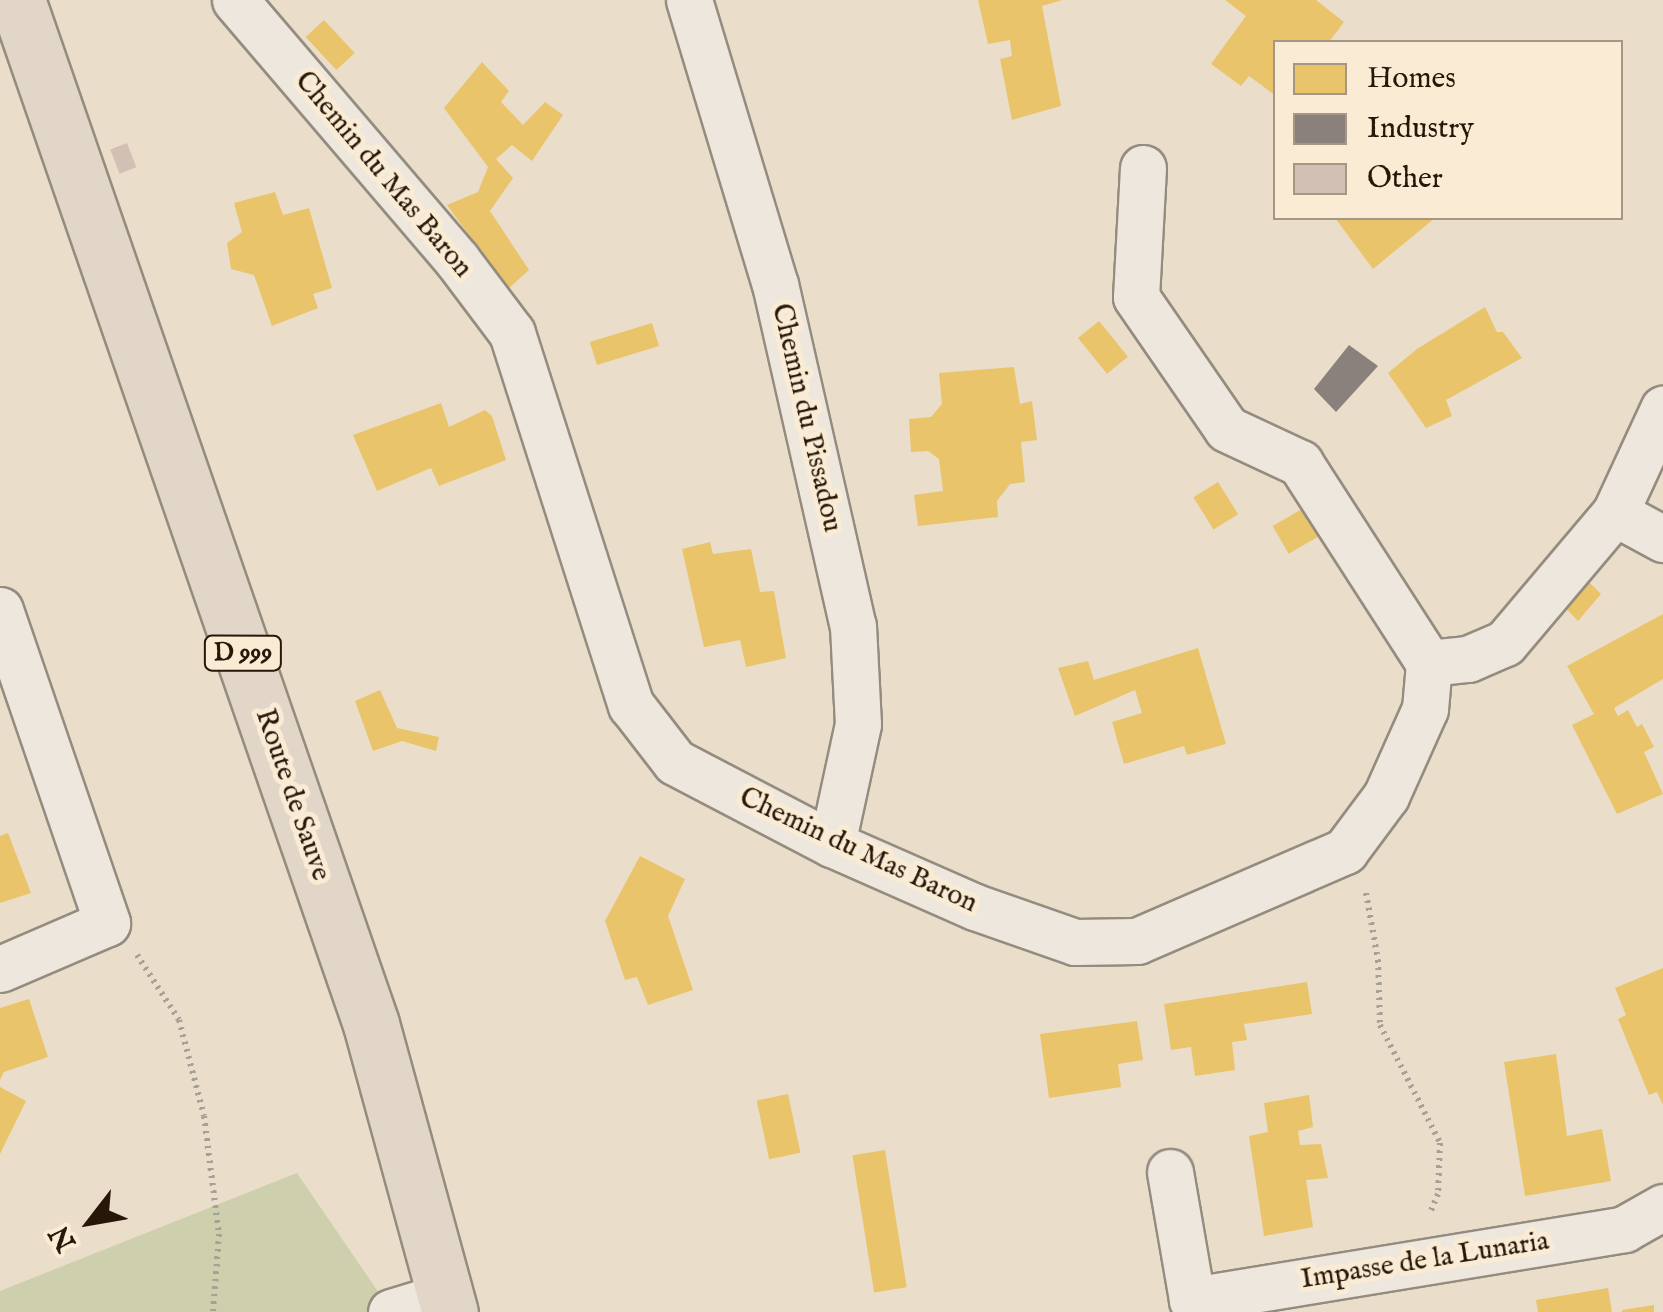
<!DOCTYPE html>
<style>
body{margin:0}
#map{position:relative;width:1663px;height:1312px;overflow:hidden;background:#eadeca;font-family:"IM FELL English",serif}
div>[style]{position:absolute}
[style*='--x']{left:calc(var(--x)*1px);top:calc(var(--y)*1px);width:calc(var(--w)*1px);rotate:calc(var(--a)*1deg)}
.green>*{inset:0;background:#cecfac}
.homes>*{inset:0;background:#e9c46a;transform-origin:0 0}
.industry>*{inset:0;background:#8a817c}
.building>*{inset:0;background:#d3c0b5;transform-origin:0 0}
.path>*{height:6px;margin-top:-3px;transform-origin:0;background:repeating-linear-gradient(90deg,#a6a097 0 2.5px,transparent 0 7.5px)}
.roads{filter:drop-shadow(2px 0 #948c7f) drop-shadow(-2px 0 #948c7f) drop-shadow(0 2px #948c7f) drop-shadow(0 -2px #948c7f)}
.minor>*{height:45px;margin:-22.5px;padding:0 22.5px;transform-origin:22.5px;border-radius:22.5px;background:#ede7dd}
.major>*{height:55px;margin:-27.5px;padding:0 27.5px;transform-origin:27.5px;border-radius:27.5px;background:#e1d6c7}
span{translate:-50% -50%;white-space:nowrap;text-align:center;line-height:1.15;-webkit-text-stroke:10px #faecd4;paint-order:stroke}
.shield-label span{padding:2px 8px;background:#faecd4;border:2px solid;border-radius:8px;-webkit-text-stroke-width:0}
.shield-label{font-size:25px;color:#261709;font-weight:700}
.street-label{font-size:28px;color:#261709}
.legend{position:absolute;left:1273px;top:40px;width:350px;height:180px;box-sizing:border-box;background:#faecd4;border:2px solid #a59783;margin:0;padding:12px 18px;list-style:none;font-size:30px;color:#261709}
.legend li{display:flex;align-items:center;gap:20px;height:50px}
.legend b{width:50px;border:2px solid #a59783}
.north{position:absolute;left:40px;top:1172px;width:100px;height:100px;-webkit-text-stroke:8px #faecd4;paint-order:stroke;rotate:239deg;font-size:28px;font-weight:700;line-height:40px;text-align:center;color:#261709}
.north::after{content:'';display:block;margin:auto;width:35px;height:45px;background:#261709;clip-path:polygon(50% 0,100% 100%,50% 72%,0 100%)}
</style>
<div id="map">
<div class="green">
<i style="clip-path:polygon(297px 1173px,392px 1312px,0 1312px,0 1291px)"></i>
</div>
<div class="homes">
<i style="clip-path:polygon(978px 0,1062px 0,1042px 6px,1061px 106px,1012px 120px,1000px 59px,1012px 56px,1010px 40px,988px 44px)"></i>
<i style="clip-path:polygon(1225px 0,1316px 0,1344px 22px,1329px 42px,1276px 42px,1276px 96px,1249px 76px,1241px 86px,1211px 64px,1246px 16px)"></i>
<i style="left:324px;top:20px;width:45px;height:25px;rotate:47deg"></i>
<i style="clip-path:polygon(482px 62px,509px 91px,501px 102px,523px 125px,545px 102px,563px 115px,532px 161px,512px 145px,496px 159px,513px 178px,490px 211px,529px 270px,508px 289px,447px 205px,478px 192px,488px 167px,444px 108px)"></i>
<i style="clip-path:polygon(275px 192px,283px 215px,309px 208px,332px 288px,313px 294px,318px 308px,272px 326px,254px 275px,231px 269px,227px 243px,242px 232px,234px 203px)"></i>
<i style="clip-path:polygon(1335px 218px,1435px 218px,1373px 269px)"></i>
<i style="clip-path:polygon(1485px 307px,1497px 332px,1503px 332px,1522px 358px,1446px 400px,1452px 416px,1426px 428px,1388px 373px,1417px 349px)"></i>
<i style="left:1099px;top:321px;width:46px;height:27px;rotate:51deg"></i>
<i style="left:652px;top:323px;width:24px;height:65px;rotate:73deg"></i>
<i style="clip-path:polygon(1014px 367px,1020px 404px,1032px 401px,1037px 440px,1021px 442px,1025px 482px,1010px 484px,997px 501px,998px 517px,918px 526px,914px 495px,943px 491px,939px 459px,928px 451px,911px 452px,909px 419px,931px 417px,942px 404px,939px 373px)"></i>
<i style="clip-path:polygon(441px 403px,449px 427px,485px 410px,492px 416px,506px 460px,439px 486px,431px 468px,377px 491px,353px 435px)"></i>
<i style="left:1218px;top:482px;width:38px;height:29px;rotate:58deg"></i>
<i style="left:1309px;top:505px;width:32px;height:42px;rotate:60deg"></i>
<i style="clip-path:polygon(710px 542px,713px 554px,751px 549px,760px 592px,774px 591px,786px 658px,746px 667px,740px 640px,704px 647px,682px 549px)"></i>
<i style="clip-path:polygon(1583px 576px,1601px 594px,1578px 621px,1561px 603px)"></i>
<i style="clip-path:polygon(1663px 614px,1663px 679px,1614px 708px,1618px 716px,1628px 710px,1637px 727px,1642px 724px,1654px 747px,1644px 752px,1663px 794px,1617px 814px,1572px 725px,1594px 714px,1567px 666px)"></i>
<i style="clip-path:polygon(1198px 648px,1226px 744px,1187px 755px,1184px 746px,1124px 764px,1112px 722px,1142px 713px,1135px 690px,1075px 716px,1058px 668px,1088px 661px,1094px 680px)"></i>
<i style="clip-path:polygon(380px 690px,397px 728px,439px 737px,436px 751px,402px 741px,373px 751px,355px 701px)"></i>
<i style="clip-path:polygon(8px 833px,31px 893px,0 903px,0 836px)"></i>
<i style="clip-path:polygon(640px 856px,685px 879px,668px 916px,693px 990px,648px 1005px,637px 977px,625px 980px,605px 921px)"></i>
<i style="clip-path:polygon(1663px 968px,1663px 1105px,1657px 1092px,1649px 1095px,1618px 1019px,1626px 1015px,1615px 988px)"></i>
<i style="clip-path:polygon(1307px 982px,1312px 1014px,1244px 1024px,1247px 1040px,1232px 1042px,1235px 1070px,1195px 1076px,1191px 1047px,1171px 1050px,1164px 1004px)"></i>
<i style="clip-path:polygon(29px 999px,48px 1057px,4px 1072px,0 1080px,0 1008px)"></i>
<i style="clip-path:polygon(1137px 1021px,1143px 1060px,1118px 1064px,1121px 1087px,1049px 1098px,1040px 1034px)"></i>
<i style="clip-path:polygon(1556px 1054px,1567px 1136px,1602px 1129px,1611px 1181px,1525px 1196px,1504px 1062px)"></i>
<i style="clip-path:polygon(0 1087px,26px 1101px,0 1154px)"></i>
<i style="left:788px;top:1094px;width:60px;height:32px;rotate:78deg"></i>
<i style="clip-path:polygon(1309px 1095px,1313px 1127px,1298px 1131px,1300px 1145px,1321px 1144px,1328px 1178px,1306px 1180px,1313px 1227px,1264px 1236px,1249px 1136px,1268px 1132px,1264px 1103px)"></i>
<i style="left:885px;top:1150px;width:139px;height:33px;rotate:81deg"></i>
<i style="clip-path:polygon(1608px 1288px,1612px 1312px,1538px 1312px,1536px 1300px)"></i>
<i style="clip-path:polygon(1654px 1305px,1654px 1312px,1622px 1312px,1622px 1310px)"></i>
</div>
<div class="industry">
<i style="clip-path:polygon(1349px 345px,1378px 366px,1336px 412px,1314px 389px)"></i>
</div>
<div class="building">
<i style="left:127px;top:143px;width:26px;height:18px;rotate:69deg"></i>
</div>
<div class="path">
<i style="--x:1366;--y:893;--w:68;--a:79.8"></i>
<i style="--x:1378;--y:960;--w:65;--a:88.2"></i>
<i style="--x:1380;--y:1025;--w:132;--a:63"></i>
<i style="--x:1440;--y:1143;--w:51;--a:92.2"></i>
<i style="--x:1438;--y:1194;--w:21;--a:113"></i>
<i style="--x:137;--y:955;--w:77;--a:57.1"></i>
<i style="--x:179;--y:1020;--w:99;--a:75.4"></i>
<i style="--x:204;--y:1116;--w:119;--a:82.8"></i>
<i style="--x:219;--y:1234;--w:78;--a:94.4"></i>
</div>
<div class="roads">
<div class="minor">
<i style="--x:235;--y:0;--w:342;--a:49.5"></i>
<i style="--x:457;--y:260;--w:91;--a:53"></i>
<i style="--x:512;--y:333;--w:391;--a:72.3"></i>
<i style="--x:631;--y:705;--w:72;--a:52.3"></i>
<i style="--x:675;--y:762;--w:177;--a:27.6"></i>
<i style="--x:832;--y:844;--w:156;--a:23.8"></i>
<i style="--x:975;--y:907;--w:106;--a:19.3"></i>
<i style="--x:1075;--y:942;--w:62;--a:-0.9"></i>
<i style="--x:1137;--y:941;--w:227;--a:-23.4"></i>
<i style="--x:1345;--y:851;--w:69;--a:-53.3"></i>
<i style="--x:1386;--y:796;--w:95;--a:-65.9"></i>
<i style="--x:1425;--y:709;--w:46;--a:-85"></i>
<i style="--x:1429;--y:663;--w:39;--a:-6"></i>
<i style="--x:1468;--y:659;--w:40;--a:-23.4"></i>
<i style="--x:1505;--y:643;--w:170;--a:-49.8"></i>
<i style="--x:1615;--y:513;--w:115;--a:-65.2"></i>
<i style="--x:689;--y:0;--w:297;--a:73.2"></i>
<i style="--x:775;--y:284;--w:351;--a:77.2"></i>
<i style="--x:853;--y:626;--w:98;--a:87.1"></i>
<i style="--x:858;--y:724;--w:123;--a:102.2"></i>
<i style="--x:1143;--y:168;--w:129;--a:93.1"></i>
<i style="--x:1136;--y:297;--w:160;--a:55.4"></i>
<i style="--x:1227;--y:429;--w:81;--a:25"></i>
<i style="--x:1300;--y:463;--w:238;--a:57.2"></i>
<i style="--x:1615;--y:513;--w:55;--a:28.4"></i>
<i style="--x:0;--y:610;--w:331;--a:71.1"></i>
<i style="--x:107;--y:923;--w:116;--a:156.7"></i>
<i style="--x:1170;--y:1172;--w:130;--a:80.2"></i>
<i style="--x:1192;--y:1300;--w:438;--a:-9.3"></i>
<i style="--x:1624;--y:1229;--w:45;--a:-29.4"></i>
<i style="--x:391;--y:1312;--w:59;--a:-16.9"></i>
</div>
<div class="major">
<i style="--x:17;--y:0;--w:1083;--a:70.93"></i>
<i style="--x:371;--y:1024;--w:299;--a:74.7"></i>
</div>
</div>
<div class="shield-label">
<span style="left:243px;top:653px">D 999</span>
</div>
<div class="street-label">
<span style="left:383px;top:175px;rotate:50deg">Chemin du Mas Baron</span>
<span style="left:806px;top:418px;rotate:77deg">Chemin du Pissadou</span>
<span style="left:292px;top:795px;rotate:71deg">Route de Sauve</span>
<span style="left:858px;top:851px;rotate:25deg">Chemin du Mas Baron</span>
<span style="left:1425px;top:1261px;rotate:-9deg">Impasse de la Lunaria</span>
</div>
<ul class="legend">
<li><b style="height:28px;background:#e9c46a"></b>Homes</li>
<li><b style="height:28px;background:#8a817c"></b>Industry</li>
<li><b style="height:28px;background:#d3c0b5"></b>Other</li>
</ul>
<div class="north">N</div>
</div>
